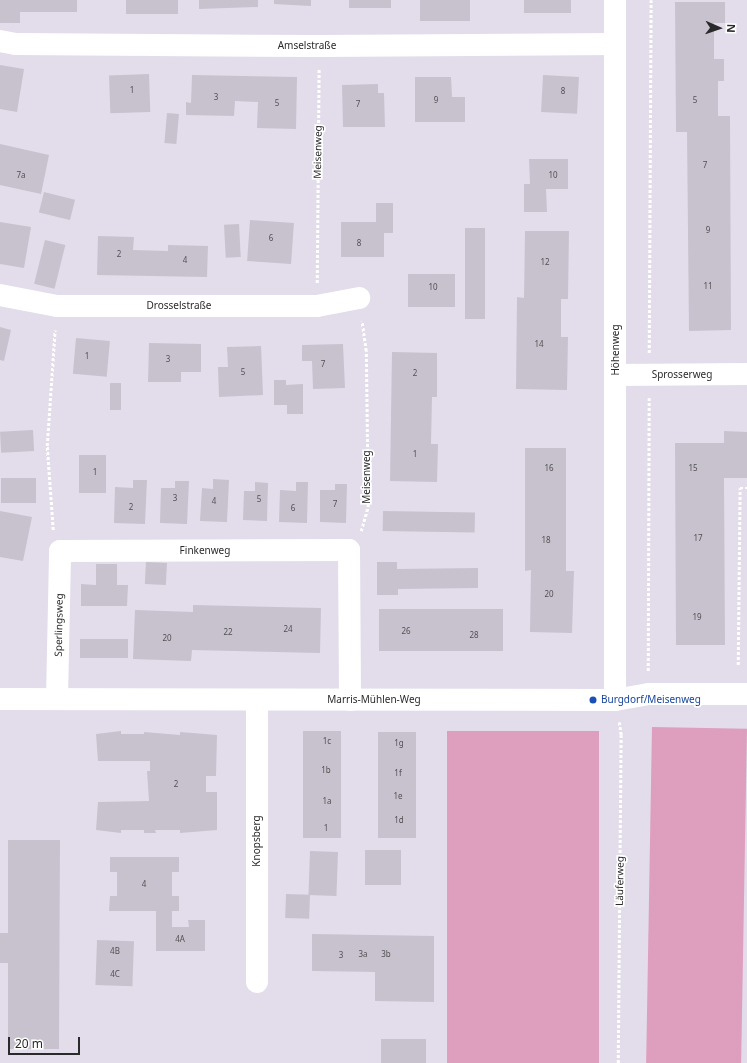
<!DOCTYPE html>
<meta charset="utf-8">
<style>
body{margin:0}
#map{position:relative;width:747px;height:1063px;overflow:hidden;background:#e3ddeb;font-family:"Noto Sans",sans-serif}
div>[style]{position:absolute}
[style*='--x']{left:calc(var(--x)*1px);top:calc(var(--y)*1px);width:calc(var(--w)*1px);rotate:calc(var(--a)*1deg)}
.green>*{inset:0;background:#dd9fbd;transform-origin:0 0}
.building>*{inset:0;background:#c7c2ce;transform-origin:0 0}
.path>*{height:2.5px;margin-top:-1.25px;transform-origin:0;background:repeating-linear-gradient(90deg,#fff 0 3px,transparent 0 5px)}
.minor>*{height:22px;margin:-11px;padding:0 11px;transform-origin:11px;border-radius:11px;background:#fff}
.dots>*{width:11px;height:11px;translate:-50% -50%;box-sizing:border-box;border:2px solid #fff;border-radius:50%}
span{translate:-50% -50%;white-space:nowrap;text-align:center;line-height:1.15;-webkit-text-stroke:3.5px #fff;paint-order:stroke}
.number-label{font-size:8px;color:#515053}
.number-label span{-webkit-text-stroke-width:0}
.street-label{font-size:10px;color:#2a2a2a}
.transit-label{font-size:10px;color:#164399}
.left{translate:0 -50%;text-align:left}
.north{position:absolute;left:699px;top:8px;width:40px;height:40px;-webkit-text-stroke:3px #fff;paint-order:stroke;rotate:92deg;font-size:11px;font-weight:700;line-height:16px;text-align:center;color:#2a2a2a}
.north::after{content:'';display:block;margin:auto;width:14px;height:18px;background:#2a2a2a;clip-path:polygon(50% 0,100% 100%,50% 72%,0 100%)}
.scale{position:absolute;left:8px;top:1037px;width:72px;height:18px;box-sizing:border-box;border:2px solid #2a2a2a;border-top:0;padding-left:5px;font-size:12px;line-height:14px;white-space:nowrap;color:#2a2a2a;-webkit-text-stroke:3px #fff;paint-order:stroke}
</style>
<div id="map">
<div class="green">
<i style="left:652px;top:727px;width:95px;height:336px;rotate:1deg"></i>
<i style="left:447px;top:731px;width:152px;height:332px"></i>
</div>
<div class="building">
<i style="clip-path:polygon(0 0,77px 0,77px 12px,20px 12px,20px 23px,0 23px)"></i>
<i style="left:126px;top:0;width:52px;height:14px"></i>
<i style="clip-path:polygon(199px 0,258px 0,258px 7px,199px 9px)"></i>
<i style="clip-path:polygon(274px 0,311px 0,311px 6px,274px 4px)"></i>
<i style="left:349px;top:0;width:42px;height:8px"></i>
<i style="left:420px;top:0;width:50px;height:21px"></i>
<i style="left:524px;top:0;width:47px;height:13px"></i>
<i style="clip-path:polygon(675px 2px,725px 2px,725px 23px,714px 23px,714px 59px,724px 59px,724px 81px,718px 81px,718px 116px,730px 116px,731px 330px,689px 331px,687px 132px,676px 132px)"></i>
<i style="clip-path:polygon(0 65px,24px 69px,17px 112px,0 109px)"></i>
<i style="left:149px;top:74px;width:38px;height:40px;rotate:88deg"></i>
<i style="clip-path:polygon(192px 75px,297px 77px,296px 129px,257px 128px,258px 102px,235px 101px,234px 116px,186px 115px,186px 102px,191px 103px)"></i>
<i style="left:543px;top:75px;width:36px;height:37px;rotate:3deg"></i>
<i style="clip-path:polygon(415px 77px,451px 77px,452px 97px,465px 97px,465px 122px,415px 122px)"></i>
<i style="clip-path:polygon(378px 84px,378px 93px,384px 93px,385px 127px,343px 127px,342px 85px)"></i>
<i style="left:167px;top:113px;width:12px;height:30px;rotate:5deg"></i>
<i style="clip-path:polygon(0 144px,49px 155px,41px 194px,0 185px)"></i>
<i style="clip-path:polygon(529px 159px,568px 159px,568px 189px,546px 189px,547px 212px,524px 212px,524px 184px,530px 184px)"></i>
<i style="left:44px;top:192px;width:32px;height:21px;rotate:14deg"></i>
<i style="clip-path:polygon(376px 203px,393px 203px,393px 233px,384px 233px,384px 257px,341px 257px,341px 222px,376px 222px)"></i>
<i style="left:250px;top:220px;width:44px;height:41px;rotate:4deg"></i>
<i style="clip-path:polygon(0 222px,31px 227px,24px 268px,0 264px)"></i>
<i style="left:239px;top:224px;width:33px;height:15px;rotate:87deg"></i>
<i style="left:465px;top:228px;width:20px;height:91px"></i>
<i style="clip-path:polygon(525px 231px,569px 231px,568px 299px,561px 299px,561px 337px,568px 337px,567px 390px,516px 389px,517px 297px,524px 298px)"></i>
<i style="clip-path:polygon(98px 236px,134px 237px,133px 250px,168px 251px,168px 245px,208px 246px,207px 277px,97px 275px)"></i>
<i style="left:45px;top:240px;width:21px;height:45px;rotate:14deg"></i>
<i style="left:408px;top:274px;width:47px;height:33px"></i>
<i style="clip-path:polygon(0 327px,11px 330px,4px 361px,0 360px)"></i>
<i style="left:76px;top:338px;width:34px;height:36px;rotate:5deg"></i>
<i style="clip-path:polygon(149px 343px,201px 344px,201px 372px,181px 372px,181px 382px,148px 382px)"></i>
<i style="clip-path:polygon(343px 344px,345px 388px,313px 389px,312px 361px,302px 361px,302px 345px)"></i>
<i style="clip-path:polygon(261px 346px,263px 395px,219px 397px,218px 367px,228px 367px,227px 347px)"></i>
<i style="clip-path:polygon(392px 352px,437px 353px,437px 397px,432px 397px,431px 444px,438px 444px,437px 482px,390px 481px)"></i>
<i style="clip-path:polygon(274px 380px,286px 380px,286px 385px,303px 384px,303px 414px,287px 414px,287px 405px,274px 405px)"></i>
<i style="left:110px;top:383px;width:11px;height:27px"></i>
<i style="left:33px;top:430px;width:21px;height:33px;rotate:87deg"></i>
<i style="clip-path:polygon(724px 431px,747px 432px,747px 478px,724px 478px,725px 645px,676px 645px,675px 443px,724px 443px)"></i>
<i style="clip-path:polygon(525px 448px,566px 448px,566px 571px,574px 571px,572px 633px,530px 632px,531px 570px,525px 571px)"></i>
<i style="left:79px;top:455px;width:27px;height:38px"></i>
<i style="left:36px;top:478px;width:25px;height:35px;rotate:90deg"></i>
<i style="clip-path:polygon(213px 479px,229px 480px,227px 522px,200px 521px,202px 488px,213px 489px)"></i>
<i style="clip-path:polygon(133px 480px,147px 480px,145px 524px,114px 523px,115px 487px,133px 488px)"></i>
<i style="clip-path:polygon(175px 481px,189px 481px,187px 524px,160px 523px,161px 488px,175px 488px)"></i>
<i style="clip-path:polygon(255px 482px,268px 483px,267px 521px,243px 520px,244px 491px,255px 491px)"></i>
<i style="clip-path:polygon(296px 482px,308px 482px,307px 523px,279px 522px,280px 490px,296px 491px)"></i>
<i style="clip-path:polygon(335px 484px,347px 484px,346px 523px,320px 522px,320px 490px,335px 490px)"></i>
<i style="clip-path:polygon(0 511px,32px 517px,23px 561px,0 557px)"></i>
<i style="left:383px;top:511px;width:92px;height:20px;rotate:1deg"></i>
<i style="left:146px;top:562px;width:21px;height:22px;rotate:3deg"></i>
<i style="clip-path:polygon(377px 562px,397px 562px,397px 569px,478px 568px,478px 588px,398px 589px,398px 595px,377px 595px)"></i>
<i style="clip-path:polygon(96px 564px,117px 564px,117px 585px,128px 585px,127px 606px,81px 606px,81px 584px,96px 585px)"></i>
<i style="clip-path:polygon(193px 605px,321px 608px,320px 653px,192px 650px,191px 661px,133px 659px,135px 610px,193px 612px)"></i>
<i style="left:379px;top:609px;width:124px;height:42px"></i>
<i style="left:80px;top:639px;width:48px;height:19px"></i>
<i style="clip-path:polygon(121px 731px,121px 734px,144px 734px,144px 732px,180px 735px,180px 732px,217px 735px,216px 776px,206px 776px,206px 792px,217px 792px,217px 830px,180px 833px,180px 830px,155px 830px,156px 833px,144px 833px,144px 830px,121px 830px,121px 833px,96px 830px,98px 802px,149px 801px,147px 771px,150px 771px,150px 761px,98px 761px,96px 734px)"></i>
<i style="left:303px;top:731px;width:38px;height:107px"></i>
<i style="left:378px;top:732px;width:38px;height:106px"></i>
<i style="clip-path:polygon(8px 840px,60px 840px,59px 1049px,8px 1049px,8px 963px,0 963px,0 933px,8px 933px)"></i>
<i style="left:365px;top:850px;width:36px;height:35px"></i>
<i style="left:310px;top:851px;width:28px;height:44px;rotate:2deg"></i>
<i style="clip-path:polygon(110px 857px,179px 857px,179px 872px,172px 872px,172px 896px,179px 896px,179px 911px,172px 911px,172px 927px,189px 927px,188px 920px,205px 920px,205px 951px,156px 951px,156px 911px,109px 911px,110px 896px,117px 896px,117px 872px,110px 872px)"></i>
<i style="left:286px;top:894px;width:24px;height:24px;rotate:2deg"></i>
<i style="clip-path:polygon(312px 934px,434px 936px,434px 1002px,375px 1001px,375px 972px,312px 971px)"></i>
<i style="left:97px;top:940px;width:37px;height:45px;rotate:2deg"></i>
<i style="left:381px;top:1039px;width:45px;height:24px"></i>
</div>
<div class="path">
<i style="--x:317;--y:283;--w:215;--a:-89.5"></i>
<i style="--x:649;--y:353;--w:353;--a:-89.7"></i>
<i style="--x:53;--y:530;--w:84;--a:-94.1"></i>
<i style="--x:47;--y:446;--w:116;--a:-86.1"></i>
<i style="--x:361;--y:531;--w:25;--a:-74"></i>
<i style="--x:368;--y:507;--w:156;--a:-90.7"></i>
<i style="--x:366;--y:351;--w:30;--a:-98"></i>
<i style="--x:738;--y:665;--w:177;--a:-89.4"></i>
<i style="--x:740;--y:488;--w:7;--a:0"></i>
<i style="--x:648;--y:671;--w:273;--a:-89.8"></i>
<i style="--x:618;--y:1063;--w:328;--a:-89.5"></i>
<i style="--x:621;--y:735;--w:13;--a:-99"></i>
</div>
<div class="minor">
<i style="--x:0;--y:41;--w:16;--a:11"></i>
<i style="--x:16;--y:44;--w:303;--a:0.4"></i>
<i style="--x:319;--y:46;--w:296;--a:-0.4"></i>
<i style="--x:0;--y:295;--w:58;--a:10.9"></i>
<i style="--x:57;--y:306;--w:260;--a:0"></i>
<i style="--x:317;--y:306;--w:43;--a:-10.8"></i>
<i style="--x:616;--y:375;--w:131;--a:-0.4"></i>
<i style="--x:0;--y:699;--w:615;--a:0.09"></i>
<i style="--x:615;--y:700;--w:35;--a:-10"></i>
<i style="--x:649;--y:694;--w:98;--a:0"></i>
<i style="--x:57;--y:699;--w:148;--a:-88.8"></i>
<i style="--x:60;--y:551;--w:289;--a:-0.2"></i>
<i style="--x:349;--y:550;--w:150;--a:89.6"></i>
<i style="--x:257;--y:700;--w:282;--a:90"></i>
<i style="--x:615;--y:700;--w:700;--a:-90"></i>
</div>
<div class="dots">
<i style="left:593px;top:700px;background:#1a4fb4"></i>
</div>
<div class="number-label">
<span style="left:132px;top:90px">1</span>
<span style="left:563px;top:91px">8</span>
<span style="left:216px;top:97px">3</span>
<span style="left:436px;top:100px">9</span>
<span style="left:695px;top:100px">5</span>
<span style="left:277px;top:103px">5</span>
<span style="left:358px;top:104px">7</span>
<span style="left:705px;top:165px">7</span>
<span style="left:21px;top:175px">7a</span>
<span style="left:553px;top:175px">10</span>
<span style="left:708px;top:230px">9</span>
<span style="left:271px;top:238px">6</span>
<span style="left:359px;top:243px">8</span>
<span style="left:119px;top:254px">2</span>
<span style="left:185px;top:260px">4</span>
<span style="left:545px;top:262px">12</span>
<span style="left:708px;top:286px">11</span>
<span style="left:433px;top:287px">10</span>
<span style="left:539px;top:344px">14</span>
<span style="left:87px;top:356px">1</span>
<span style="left:168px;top:359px">3</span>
<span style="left:323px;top:364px">7</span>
<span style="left:243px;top:372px">5</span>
<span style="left:415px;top:373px">2</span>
<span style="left:415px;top:454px">1</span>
<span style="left:549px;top:468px">16</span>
<span style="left:693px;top:468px">15</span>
<span style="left:95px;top:472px">1</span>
<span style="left:175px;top:498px">3</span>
<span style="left:259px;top:499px">5</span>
<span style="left:214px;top:501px">4</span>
<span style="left:335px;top:504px">7</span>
<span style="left:131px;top:507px">2</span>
<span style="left:293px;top:508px">6</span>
<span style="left:698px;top:538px">17</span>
<span style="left:546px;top:540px">18</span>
<span style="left:549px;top:594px">20</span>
<span style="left:697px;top:617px">19</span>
<span style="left:288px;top:629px">24</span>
<span style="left:406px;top:631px">26</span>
<span style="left:228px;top:632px">22</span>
<span style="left:474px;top:635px">28</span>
<span style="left:167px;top:638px">20</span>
<span style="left:327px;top:741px">1c</span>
<span style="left:399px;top:743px">1g</span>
<span style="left:326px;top:770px">1b</span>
<span style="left:398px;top:773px">1f</span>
<span style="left:176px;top:784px">2</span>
<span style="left:398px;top:796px">1e</span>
<span style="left:327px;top:801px">1a</span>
<span style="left:399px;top:820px">1d</span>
<span style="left:326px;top:828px">1</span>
<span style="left:144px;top:884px">4</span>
<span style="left:180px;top:939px">4A</span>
<span style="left:115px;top:951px">4B</span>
<span style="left:363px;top:954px">3a</span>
<span style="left:386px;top:954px">3b</span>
<span style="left:341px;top:955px">3</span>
<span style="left:115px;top:974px">4C</span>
</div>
<div class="street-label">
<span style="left:307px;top:46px">Amselstraße</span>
<span style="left:318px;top:152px;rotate:-89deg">Meisenweg</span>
<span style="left:179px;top:306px">Drosselstraße</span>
<span style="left:616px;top:350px;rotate:-90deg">Höhenweg</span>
<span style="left:682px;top:375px">Sprosserweg</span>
<span style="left:367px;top:477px;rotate:-90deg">Meisenweg</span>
<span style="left:205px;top:551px">Finkenweg</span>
<span style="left:59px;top:625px;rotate:-89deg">Sperlingsweg</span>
<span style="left:374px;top:700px">Marris-Mühlen-Weg</span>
<span style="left:257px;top:841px;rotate:-90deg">Knopsberg</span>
<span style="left:620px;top:881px;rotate:-89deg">Läuferweg</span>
</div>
<div class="transit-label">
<span class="left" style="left:601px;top:700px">Burgdorf/Meisenweg</span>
</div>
<div class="north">N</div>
<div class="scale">20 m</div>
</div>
